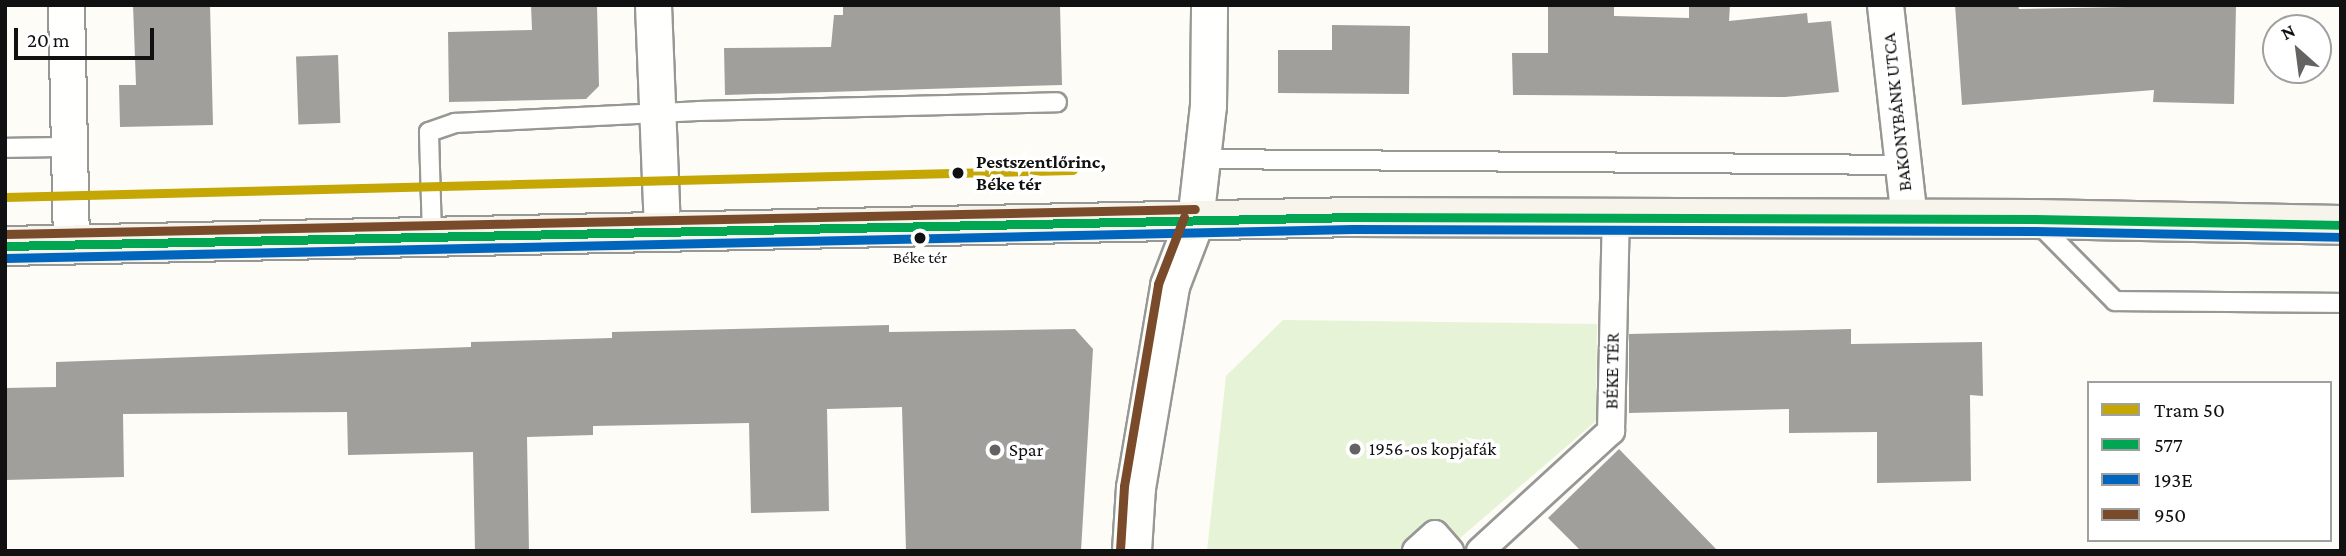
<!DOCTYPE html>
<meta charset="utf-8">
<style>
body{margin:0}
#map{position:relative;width:2346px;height:556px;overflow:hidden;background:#fdfcf7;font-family:"Crimson Pro",serif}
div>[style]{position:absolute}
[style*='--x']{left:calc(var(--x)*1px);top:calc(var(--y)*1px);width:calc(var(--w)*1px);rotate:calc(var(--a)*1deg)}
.green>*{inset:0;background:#e7f3d7}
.building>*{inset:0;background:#a19f9c;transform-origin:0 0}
.roads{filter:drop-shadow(2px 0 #979795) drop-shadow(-2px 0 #979795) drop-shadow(0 2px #979795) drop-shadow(0 -2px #979795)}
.service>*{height:18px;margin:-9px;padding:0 9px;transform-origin:9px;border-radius:9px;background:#fffffe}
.pedestrian>*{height:26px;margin:-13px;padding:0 13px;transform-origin:13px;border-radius:13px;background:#fffffe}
.minor>*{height:35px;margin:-17.5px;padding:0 17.5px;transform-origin:17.5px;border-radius:17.5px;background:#fffffe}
.tertiary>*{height:38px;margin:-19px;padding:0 19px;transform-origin:19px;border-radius:19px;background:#fffffe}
.secondary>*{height:38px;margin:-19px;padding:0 19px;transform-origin:19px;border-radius:19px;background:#f6f4eb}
.bus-1>*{height:9px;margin:-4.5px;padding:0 4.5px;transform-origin:4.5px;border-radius:4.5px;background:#00a651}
.bus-2>*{height:9px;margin:-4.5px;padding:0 4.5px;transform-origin:4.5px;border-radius:4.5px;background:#0065bd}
.bus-3>*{height:9px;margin:-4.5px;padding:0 4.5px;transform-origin:4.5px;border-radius:4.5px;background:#7a4b2a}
.tram-1>*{height:9px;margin:-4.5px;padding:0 4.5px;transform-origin:4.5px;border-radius:4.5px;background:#c4a604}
.dots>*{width:19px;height:19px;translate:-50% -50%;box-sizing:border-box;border:4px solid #fff;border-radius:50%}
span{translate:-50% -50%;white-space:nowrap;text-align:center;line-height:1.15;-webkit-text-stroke:7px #fff;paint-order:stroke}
.bus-label{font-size:17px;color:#111}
.street-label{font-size:19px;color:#111}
.stop-label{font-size:19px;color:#111;font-weight:700}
.left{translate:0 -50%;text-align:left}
.poi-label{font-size:19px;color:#111}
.frame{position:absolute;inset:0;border:7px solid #111;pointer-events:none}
.legend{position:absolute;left:2087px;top:381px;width:245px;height:161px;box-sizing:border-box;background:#fff;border:2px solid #a0a0a0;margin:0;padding:9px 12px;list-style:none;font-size:21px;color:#111}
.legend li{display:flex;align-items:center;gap:14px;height:35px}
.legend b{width:35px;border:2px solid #a0a0a0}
.north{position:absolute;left:2262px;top:14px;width:70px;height:70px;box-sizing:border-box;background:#fff;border:2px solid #a0a0a0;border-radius:50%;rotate:332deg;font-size:19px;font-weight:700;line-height:28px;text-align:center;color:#111}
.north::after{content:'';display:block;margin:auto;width:24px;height:32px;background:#646362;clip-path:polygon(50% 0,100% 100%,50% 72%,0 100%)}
.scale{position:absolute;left:14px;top:28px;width:140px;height:32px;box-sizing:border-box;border:4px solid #111;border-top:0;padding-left:9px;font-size:21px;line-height:24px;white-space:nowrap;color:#111;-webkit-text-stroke:5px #fff;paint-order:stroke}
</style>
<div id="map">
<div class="green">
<i style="clip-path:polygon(1283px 320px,1597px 324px,1596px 421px,1445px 551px,1207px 551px,1226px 376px)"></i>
</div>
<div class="building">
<i style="clip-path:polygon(133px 5px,210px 5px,213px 125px,120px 127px,119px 85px,136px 85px)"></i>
<i style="clip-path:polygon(531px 5px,597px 5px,599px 86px,586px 99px,449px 102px,448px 32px,532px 30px)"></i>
<i style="clip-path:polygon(843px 5px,1060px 5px,1062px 85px,725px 95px,724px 48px,831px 47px,834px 15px,843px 15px)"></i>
<i style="clip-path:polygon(1548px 5px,1614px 5px,1614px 16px,1689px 18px,1689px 5px,1730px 5px,1729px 21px,1807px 13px,1808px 23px,1831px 21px,1839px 92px,1785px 97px,1513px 95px,1512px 53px,1548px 53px)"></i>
<i style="clip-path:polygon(1955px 5px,2018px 5px,2019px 9px,2236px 5px,2234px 104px,2153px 102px,2154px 90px,1962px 105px)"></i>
<i style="clip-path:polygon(1332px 25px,1410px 26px,1409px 94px,1278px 93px,1278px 50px,1332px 50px)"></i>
<i style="left:338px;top:55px;width:68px;height:42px;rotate:88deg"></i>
<i style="clip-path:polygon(889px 325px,889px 332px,1075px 329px,1093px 349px,1081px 551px,906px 551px,902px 407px,827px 409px,829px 511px,751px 513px,749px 423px,593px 426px,593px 435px,527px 437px,529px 551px,475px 551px,473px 452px,348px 455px,347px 412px,123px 414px,124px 477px,5px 480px,5px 388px,56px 387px,56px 362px,471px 347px,471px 342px,612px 338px,612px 332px)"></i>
<i style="clip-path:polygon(1851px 329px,1851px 344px,1982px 342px,1983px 396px,1970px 395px,1971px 481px,1877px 483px,1877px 432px,1789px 433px,1789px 409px,1629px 413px,1629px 334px)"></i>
<i style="clip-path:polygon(1619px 449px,1718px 551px,1581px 551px,1548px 518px)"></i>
</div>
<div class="roads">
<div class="service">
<i style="--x:5;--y:148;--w:63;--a:-0.9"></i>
<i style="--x:1205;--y:159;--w:699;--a:0.49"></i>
<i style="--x:2037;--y:222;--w:111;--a:45.4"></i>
<i style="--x:2115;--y:301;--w:226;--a:0.5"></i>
<i style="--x:432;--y:235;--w:103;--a:-91.7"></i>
<i style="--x:429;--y:132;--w:28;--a:-19"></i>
<i style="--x:455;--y:123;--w:243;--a:-2.8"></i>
<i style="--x:698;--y:111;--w:359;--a:-1.4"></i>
</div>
<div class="pedestrian">
<i style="--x:1416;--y:551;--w:25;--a:-42"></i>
<i style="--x:1435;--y:534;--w:23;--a:49"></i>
<i style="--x:1480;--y:551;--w:178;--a:-42.5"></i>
<i style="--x:1611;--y:431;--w:213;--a:-88.7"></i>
</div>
<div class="minor">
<i style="--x:66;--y:5;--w:239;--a:88.8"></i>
<i style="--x:653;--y:5;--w:225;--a:87.7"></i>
<i style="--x:1885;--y:5;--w:215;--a:83.6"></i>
<i style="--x:1195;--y:221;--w:116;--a:-83.6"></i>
<i style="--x:1208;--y:106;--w:101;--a:-89.4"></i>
</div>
<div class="tertiary">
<i style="--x:1132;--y:551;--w:63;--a:-86.4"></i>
<i style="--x:1136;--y:488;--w:205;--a:-80.4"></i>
<i style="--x:1170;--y:286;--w:70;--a:-69"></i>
</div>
<div class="secondary">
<i style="--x:5;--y:246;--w:1348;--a:-1.23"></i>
<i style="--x:1353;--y:217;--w:682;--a:0.17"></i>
<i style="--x:2035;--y:219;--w:306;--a:1.1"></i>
</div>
</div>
<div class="bus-1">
<i style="--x:5;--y:246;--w:1348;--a:-1.23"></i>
<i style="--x:1353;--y:217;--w:682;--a:0.17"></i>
<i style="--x:2035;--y:219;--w:306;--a:1.1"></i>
</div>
<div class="bus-2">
<i style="--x:5;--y:258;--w:1348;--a:-1.23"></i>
<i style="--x:1353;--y:229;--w:682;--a:0.17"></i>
<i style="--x:2035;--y:231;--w:306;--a:1.1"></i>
</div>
<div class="bus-3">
<i style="--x:5;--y:234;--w:1190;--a:-1.2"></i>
<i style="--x:1120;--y:550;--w:64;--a:-86.4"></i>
<i style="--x:1124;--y:486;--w:205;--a:-80.4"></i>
<i style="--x:1158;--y:284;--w:72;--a:-68.8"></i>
</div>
<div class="tram-1">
<i style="--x:5;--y:197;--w:1068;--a:-1.45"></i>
</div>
<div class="dots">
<i style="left:958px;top:173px;background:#111"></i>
<i style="left:920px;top:238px;background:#111"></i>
<i style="left:1355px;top:449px;background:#646362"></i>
<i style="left:995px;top:450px;background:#646362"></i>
</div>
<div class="bus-label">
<span style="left:920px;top:258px">Béke tér</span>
</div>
<div class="street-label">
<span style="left:1897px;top:112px;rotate:-96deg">BAKONYBÁNK UTCA</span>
<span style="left:1612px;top:371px;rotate:-89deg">BÉKE TÉR</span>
</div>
<div class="stop-label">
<span class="left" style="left:976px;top:173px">Pestszentlőrinc,<br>Béke tér</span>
</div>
<div class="poi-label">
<span class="left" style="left:1369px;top:449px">1956-os kopjafák</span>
<span class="left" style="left:1009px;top:450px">Spar</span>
</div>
<div class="frame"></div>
<ul class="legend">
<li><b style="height:9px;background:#c4a604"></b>Tram 50</li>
<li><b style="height:9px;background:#00a651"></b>577</li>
<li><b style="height:9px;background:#0065bd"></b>193E</li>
<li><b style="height:9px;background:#7a4b2a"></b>950</li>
</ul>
<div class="north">N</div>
<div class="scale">20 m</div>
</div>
